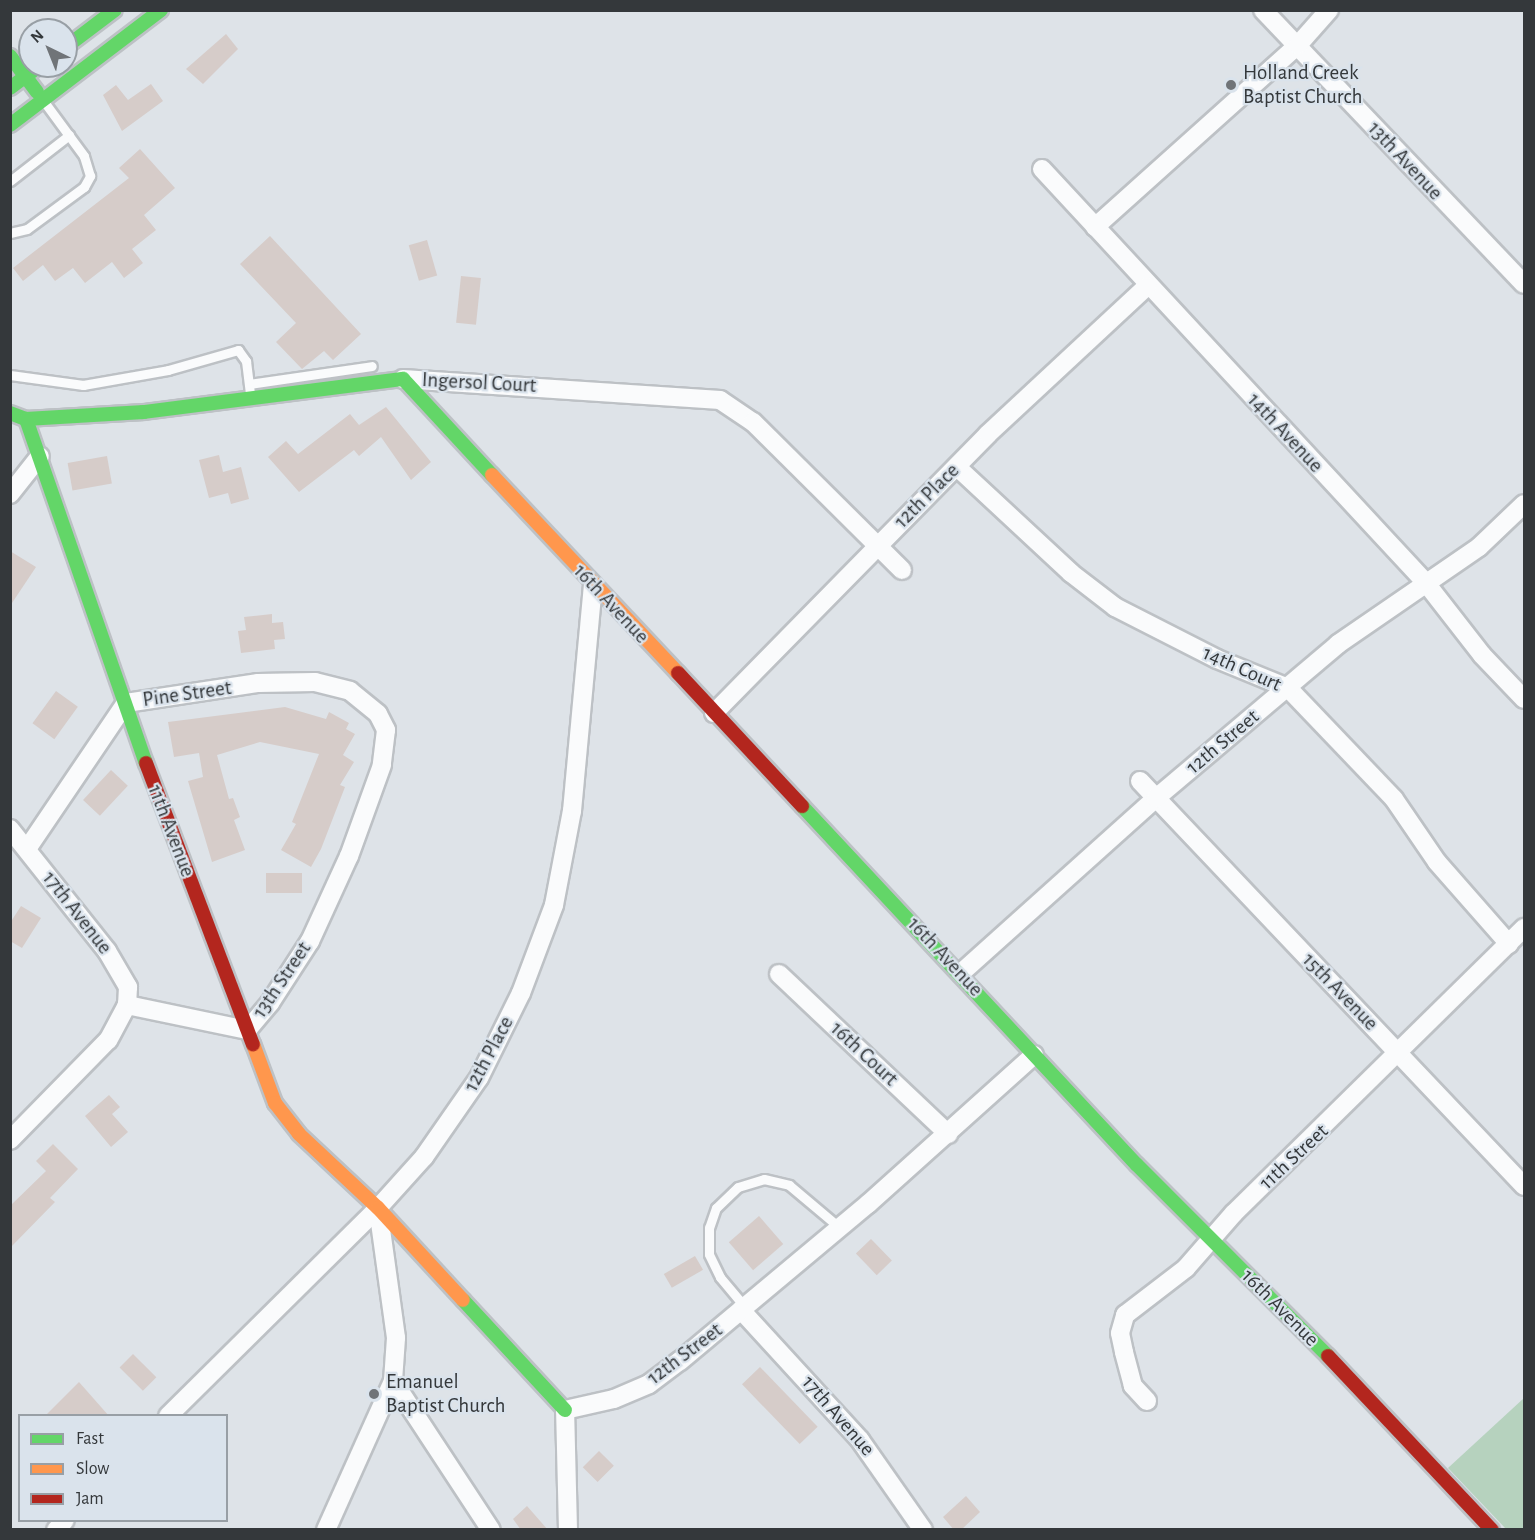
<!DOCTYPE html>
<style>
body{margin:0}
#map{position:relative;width:1535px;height:1540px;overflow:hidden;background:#dee3e8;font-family:"Alegreya Sans",sans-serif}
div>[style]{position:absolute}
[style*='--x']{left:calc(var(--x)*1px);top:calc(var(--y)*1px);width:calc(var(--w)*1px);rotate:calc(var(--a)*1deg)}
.green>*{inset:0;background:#b6d2be}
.building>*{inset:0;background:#d6ccc9;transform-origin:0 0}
.roads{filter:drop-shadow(2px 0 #bdc1c5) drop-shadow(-2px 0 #bdc1c5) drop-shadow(0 2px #bdc1c5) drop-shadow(0 -2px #bdc1c5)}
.lane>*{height:9px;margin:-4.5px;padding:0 4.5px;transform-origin:4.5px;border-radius:4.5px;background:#fafbfc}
.street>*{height:18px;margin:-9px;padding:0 9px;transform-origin:9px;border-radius:9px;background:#fafbfc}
.fast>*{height:14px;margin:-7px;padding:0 7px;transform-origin:7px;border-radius:7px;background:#63d668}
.slow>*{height:14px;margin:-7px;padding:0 7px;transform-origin:7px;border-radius:7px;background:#ff974d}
.jam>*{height:14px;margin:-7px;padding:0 7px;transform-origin:7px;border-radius:7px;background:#b3261e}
.dots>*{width:16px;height:16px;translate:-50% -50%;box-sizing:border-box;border:3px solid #dae3ec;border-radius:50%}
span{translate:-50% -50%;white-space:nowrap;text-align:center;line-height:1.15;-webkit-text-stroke:4.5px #dae3ec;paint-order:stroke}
.poi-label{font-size:21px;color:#34383b}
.left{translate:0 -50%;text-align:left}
.street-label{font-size:21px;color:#34383b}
.frame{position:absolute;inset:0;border:12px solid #34383b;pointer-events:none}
.legend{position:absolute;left:18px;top:1414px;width:210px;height:108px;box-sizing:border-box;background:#dae3ec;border:2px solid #989fa5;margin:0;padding:8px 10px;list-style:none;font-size:18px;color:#34383b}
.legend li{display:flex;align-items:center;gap:12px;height:30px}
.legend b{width:30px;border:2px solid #989fa5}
.north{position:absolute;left:18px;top:18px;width:60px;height:60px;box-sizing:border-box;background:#dae3ec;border:2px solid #989fa5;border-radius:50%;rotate:317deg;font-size:16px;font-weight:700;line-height:24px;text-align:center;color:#34383b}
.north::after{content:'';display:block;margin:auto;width:21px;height:27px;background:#707478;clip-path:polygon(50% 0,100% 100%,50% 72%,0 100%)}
</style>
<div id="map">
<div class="green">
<i style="clip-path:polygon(1524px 1398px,1524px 1529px,1506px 1529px,1448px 1468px)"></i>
</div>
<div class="building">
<i style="clip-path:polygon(226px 34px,238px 49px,203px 84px,186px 69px)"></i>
<i style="clip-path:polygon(151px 84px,163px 101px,122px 131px,103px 95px,116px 85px,128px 100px)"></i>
<i style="clip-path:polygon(140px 149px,175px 188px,144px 215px,156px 230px,132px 249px,143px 263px,124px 278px,112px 262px,85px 283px,73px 268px,55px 281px,43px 265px,23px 281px,13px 268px,129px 178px,119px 168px)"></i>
<i style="clip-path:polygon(270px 236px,361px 334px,333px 360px,324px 351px,302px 369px,276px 342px,296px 323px,240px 264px)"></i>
<i style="left:427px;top:240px;width:37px;height:19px;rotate:74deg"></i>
<i style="left:461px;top:276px;width:20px;height:47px;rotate:6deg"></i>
<i style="clip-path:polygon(386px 407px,431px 462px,411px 480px,381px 437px,359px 456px,354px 450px,299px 492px,268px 457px,286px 441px,298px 454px,350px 414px,359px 425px)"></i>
<i style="clip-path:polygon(219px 455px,223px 472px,241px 467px,249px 499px,231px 504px,228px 493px,209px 498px,199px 460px)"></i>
<i style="left:107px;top:456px;width:28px;height:40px;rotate:80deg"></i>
<i style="clip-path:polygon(10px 551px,36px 567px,10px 606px)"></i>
<i style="clip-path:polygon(272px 614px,272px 623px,283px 622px,285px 639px,274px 640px,275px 649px,241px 653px,238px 631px,246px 630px,244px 617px)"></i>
<i style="left:56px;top:691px;width:27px;height:40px;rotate:36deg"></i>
<i style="clip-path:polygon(285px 707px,326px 719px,329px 712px,349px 723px,346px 729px,355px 734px,343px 755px,354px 762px,340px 785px,345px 787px,321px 849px,311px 867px,281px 850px,296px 824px,292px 822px,319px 754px,260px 742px,217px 755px,229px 799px,233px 798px,240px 817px,234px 820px,245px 850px,212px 862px,188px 781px,203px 777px,199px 753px,174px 757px,168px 722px)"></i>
<i style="left:111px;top:770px;width:23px;height:41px;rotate:43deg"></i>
<i style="left:302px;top:873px;width:20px;height:36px;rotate:90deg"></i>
<i style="clip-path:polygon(21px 906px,41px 918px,22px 948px,10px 941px,10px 923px)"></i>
<i style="clip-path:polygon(109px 1095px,120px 1107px,112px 1114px,128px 1132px,111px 1147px,85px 1116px)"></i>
<i style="clip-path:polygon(53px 1144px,78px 1169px,50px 1198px,55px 1202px,10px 1248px,10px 1206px,46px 1171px,36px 1161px)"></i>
<i style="left:759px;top:1216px;width:37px;height:40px;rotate:49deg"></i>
<i style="left:871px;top:1239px;width:30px;height:21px;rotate:46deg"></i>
<i style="left:695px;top:1256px;width:16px;height:36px;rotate:60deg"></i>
<i style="left:133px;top:1354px;width:33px;height:19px;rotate:45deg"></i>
<i style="left:760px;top:1367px;width:83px;height:25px;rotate:46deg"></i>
<i style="clip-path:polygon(79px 1382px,109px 1416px,45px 1416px)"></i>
<i style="left:599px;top:1451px;width:21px;height:23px;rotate:45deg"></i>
<i style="clip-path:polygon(966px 1496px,980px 1512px,961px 1530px,954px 1530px,943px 1517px)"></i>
<i style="clip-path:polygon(527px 1506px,548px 1530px,521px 1530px,513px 1519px)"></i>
</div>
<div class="roads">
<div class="lane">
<i style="--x:10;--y:181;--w:75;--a:-37.9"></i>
<i style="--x:10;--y:233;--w:17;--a:-13"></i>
<i style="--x:27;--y:229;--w:71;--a:-36.4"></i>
<i style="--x:84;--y:187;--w:13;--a:-61"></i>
<i style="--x:90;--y:176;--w:21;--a:-107"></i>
<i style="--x:84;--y:156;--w:66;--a:-126.3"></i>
<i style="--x:10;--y:375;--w:74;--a:7.8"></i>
<i style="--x:83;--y:385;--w:86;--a:-10"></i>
<i style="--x:168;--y:370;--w:73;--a:-15.9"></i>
<i style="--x:238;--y:350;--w:14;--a:54"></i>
<i style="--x:246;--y:361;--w:35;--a:83"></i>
<i style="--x:249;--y:384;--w:124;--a:-8.3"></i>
<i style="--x:745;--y:1307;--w:39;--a:-130"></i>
<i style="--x:720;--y:1277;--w:25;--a:-116"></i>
<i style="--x:709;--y:1254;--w:26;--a:-90"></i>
<i style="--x:709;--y:1228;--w:21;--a:-71"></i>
<i style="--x:716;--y:1208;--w:30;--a:-44"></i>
<i style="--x:738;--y:1187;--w:27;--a:-17"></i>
<i style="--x:764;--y:1179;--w:26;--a:13"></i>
<i style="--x:789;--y:1185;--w:67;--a:40.1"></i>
</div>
<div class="street">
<i style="--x:1263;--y:10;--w:378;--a:46.4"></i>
<i style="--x:1042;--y:169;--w:565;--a:47.15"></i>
<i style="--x:1426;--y:583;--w:91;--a:52.1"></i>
<i style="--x:1482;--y:655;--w:61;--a:46.3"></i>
<i style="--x:1095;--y:227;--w:273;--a:-41.9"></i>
<i style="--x:1298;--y:45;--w:47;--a:-48.5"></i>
<i style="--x:403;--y:379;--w:318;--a:3.8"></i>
<i style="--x:720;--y:400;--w:40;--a:34"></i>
<i style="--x:753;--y:422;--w:210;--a:44.8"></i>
<i style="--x:957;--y:467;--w:156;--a:42.9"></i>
<i style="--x:1071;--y:573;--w:56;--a:37.7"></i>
<i style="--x:1115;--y:607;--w:114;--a:27"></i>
<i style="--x:1217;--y:659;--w:77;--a:22.2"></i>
<i style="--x:1288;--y:688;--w:153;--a:46.3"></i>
<i style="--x:1394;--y:799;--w:76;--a:55.7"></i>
<i style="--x:1437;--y:862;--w:109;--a:48.7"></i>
<i style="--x:10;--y:494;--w:48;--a:-51.7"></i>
<i style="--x:714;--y:713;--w:391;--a:-45.5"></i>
<i style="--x:988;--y:434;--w:217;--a:-42.9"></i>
<i style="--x:1140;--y:781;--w:558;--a:46.52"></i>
<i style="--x:10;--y:829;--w:156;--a:51.5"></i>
<i style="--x:107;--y:951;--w:42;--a:59.7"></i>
<i style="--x:128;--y:987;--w:18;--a:93"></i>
<i style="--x:127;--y:1005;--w:40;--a:118"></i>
<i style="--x:108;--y:1040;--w:140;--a:134.4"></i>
<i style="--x:27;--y:849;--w:176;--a:-55.9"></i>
<i style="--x:126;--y:703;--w:134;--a:-8.6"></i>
<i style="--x:258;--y:683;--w:57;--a:-1"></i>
<i style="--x:315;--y:682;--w:36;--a:14"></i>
<i style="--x:350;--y:691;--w:36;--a:39"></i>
<i style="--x:378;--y:714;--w:18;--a:63"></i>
<i style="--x:386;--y:730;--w:35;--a:97"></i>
<i style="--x:382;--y:765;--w:97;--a:109.9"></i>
<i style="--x:349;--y:856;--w:94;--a:114.6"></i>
<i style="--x:310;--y:941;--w:74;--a:122.8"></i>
<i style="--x:270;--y:1003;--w:35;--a:130"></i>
<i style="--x:247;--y:1030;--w:123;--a:-168.2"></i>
<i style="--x:961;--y:973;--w:262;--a:-41.9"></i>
<i style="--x:1156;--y:798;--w:238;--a:-40.2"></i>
<i style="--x:1338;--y:644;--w:171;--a:-34.5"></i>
<i style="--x:1479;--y:547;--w:62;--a:-43.7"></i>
<i style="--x:779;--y:974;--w:233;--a:43.4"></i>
<i style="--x:378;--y:1208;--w:131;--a:82.1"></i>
<i style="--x:396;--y:1338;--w:43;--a:94"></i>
<i style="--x:393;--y:1381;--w:178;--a:56.7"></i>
<i style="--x:741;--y:1310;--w:176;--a:47.5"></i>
<i style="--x:860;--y:1440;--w:110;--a:55"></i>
<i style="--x:1147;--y:1401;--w:21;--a:-133"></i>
<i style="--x:1133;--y:1386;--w:35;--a:-105"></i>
<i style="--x:1124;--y:1352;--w:19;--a:-102"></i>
<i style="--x:1120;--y:1333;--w:19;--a:-74"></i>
<i style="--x:1125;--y:1315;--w:77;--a:-37.6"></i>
<i style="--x:1186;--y:1268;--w:73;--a:-48.9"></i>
<i style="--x:1234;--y:1213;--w:407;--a:-44.5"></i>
<i style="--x:168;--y:1416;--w:296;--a:-44.7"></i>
<i style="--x:378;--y:1208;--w:69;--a:-48"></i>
<i style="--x:424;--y:1157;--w:96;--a:-55.2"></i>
<i style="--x:479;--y:1078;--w:95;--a:-63.7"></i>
<i style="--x:521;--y:993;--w:94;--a:-69.4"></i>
<i style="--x:554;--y:905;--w:96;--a:-79.2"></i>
<i style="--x:572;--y:811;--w:226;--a:-84.7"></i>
<i style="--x:56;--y:1530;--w:13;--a:-48"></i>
<i style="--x:326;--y:1530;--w:163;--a:-65.8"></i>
<i style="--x:568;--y:1530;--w:120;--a:-91.4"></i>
<i style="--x:565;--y:1410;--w:50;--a:-12.7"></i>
<i style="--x:614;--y:1399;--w:38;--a:-23"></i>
<i style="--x:649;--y:1384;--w:39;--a:-37"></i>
<i style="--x:680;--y:1361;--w:245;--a:-39.9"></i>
<i style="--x:868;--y:1204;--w:223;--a:-41.9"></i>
</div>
<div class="fast">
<i style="--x:66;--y:47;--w:61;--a:-37.1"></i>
<i style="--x:10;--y:56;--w:45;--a:53.1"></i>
<i style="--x:10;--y:88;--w:36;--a:-37"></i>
<i style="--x:10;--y:125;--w:190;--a:-37.3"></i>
<i style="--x:10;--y:413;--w:17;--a:21"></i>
<i style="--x:26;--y:419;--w:118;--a:-3.4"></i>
<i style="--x:144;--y:412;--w:261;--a:-7.3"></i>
<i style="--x:403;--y:379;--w:131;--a:47.2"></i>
<i style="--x:26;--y:419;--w:364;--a:70.8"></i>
<i style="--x:802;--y:806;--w:491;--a:47"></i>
<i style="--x:1137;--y:1165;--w:270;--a:45"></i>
<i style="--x:463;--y:1300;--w:150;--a:47.2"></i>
</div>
<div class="slow">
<i style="--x:492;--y:475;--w:272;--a:46.8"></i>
<i style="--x:253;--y:1044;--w:63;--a:69.6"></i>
<i style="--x:275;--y:1103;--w:39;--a:52"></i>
<i style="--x:299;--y:1134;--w:108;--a:43.1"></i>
<i style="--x:378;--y:1208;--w:125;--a:47.3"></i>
</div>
<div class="jam">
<i style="--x:678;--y:673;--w:182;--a:47"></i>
<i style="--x:146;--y:763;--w:301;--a:69.2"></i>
<i style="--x:1328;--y:1356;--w:239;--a:46.7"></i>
</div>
</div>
<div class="dots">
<i style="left:1231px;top:85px;background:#707478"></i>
<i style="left:374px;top:1394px;background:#707478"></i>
</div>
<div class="poi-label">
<span class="left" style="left:1243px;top:85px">Holland Creek<br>Baptist Church</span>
<span class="left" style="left:386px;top:1394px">Emanuel<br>Baptist Church</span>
</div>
<div class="street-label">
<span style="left:1405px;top:161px;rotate:47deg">13th Avenue</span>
<span style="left:479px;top:383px;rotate:3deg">Ingersol Court</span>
<span style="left:1285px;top:433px;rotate:47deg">14th Avenue</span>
<span style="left:927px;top:496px;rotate:-45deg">12th Place</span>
<span style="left:611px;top:604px;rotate:47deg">16th Avenue</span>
<span style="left:1242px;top:669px;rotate:24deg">14th Court</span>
<span style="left:187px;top:694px;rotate:-8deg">Pine Street</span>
<span style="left:1223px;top:742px;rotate:-40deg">12th Street</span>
<span style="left:171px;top:831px;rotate:69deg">11th Avenue</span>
<span style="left:77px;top:913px;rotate:52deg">17th Avenue</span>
<span style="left:945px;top:957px;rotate:47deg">16th Avenue</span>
<span style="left:282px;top:980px;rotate:-56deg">13th Street</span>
<span style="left:1340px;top:992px;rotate:46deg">15th Avenue</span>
<span style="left:489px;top:1054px;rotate:-62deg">12th Place</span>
<span style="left:864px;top:1054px;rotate:43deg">16th Court</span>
<span style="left:1294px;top:1157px;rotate:-43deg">11th Street</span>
<span style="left:1280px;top:1308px;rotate:45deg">16th Avenue</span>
<span style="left:685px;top:1354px;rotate:-37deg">12th Street</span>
<span style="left:838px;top:1416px;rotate:49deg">17th Avenue</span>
</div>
<div class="frame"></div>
<ul class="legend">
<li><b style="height:8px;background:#63d668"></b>Fast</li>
<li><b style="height:8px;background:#ff974d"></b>Slow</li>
<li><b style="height:8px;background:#b3261e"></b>Jam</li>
</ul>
<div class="north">N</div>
</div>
